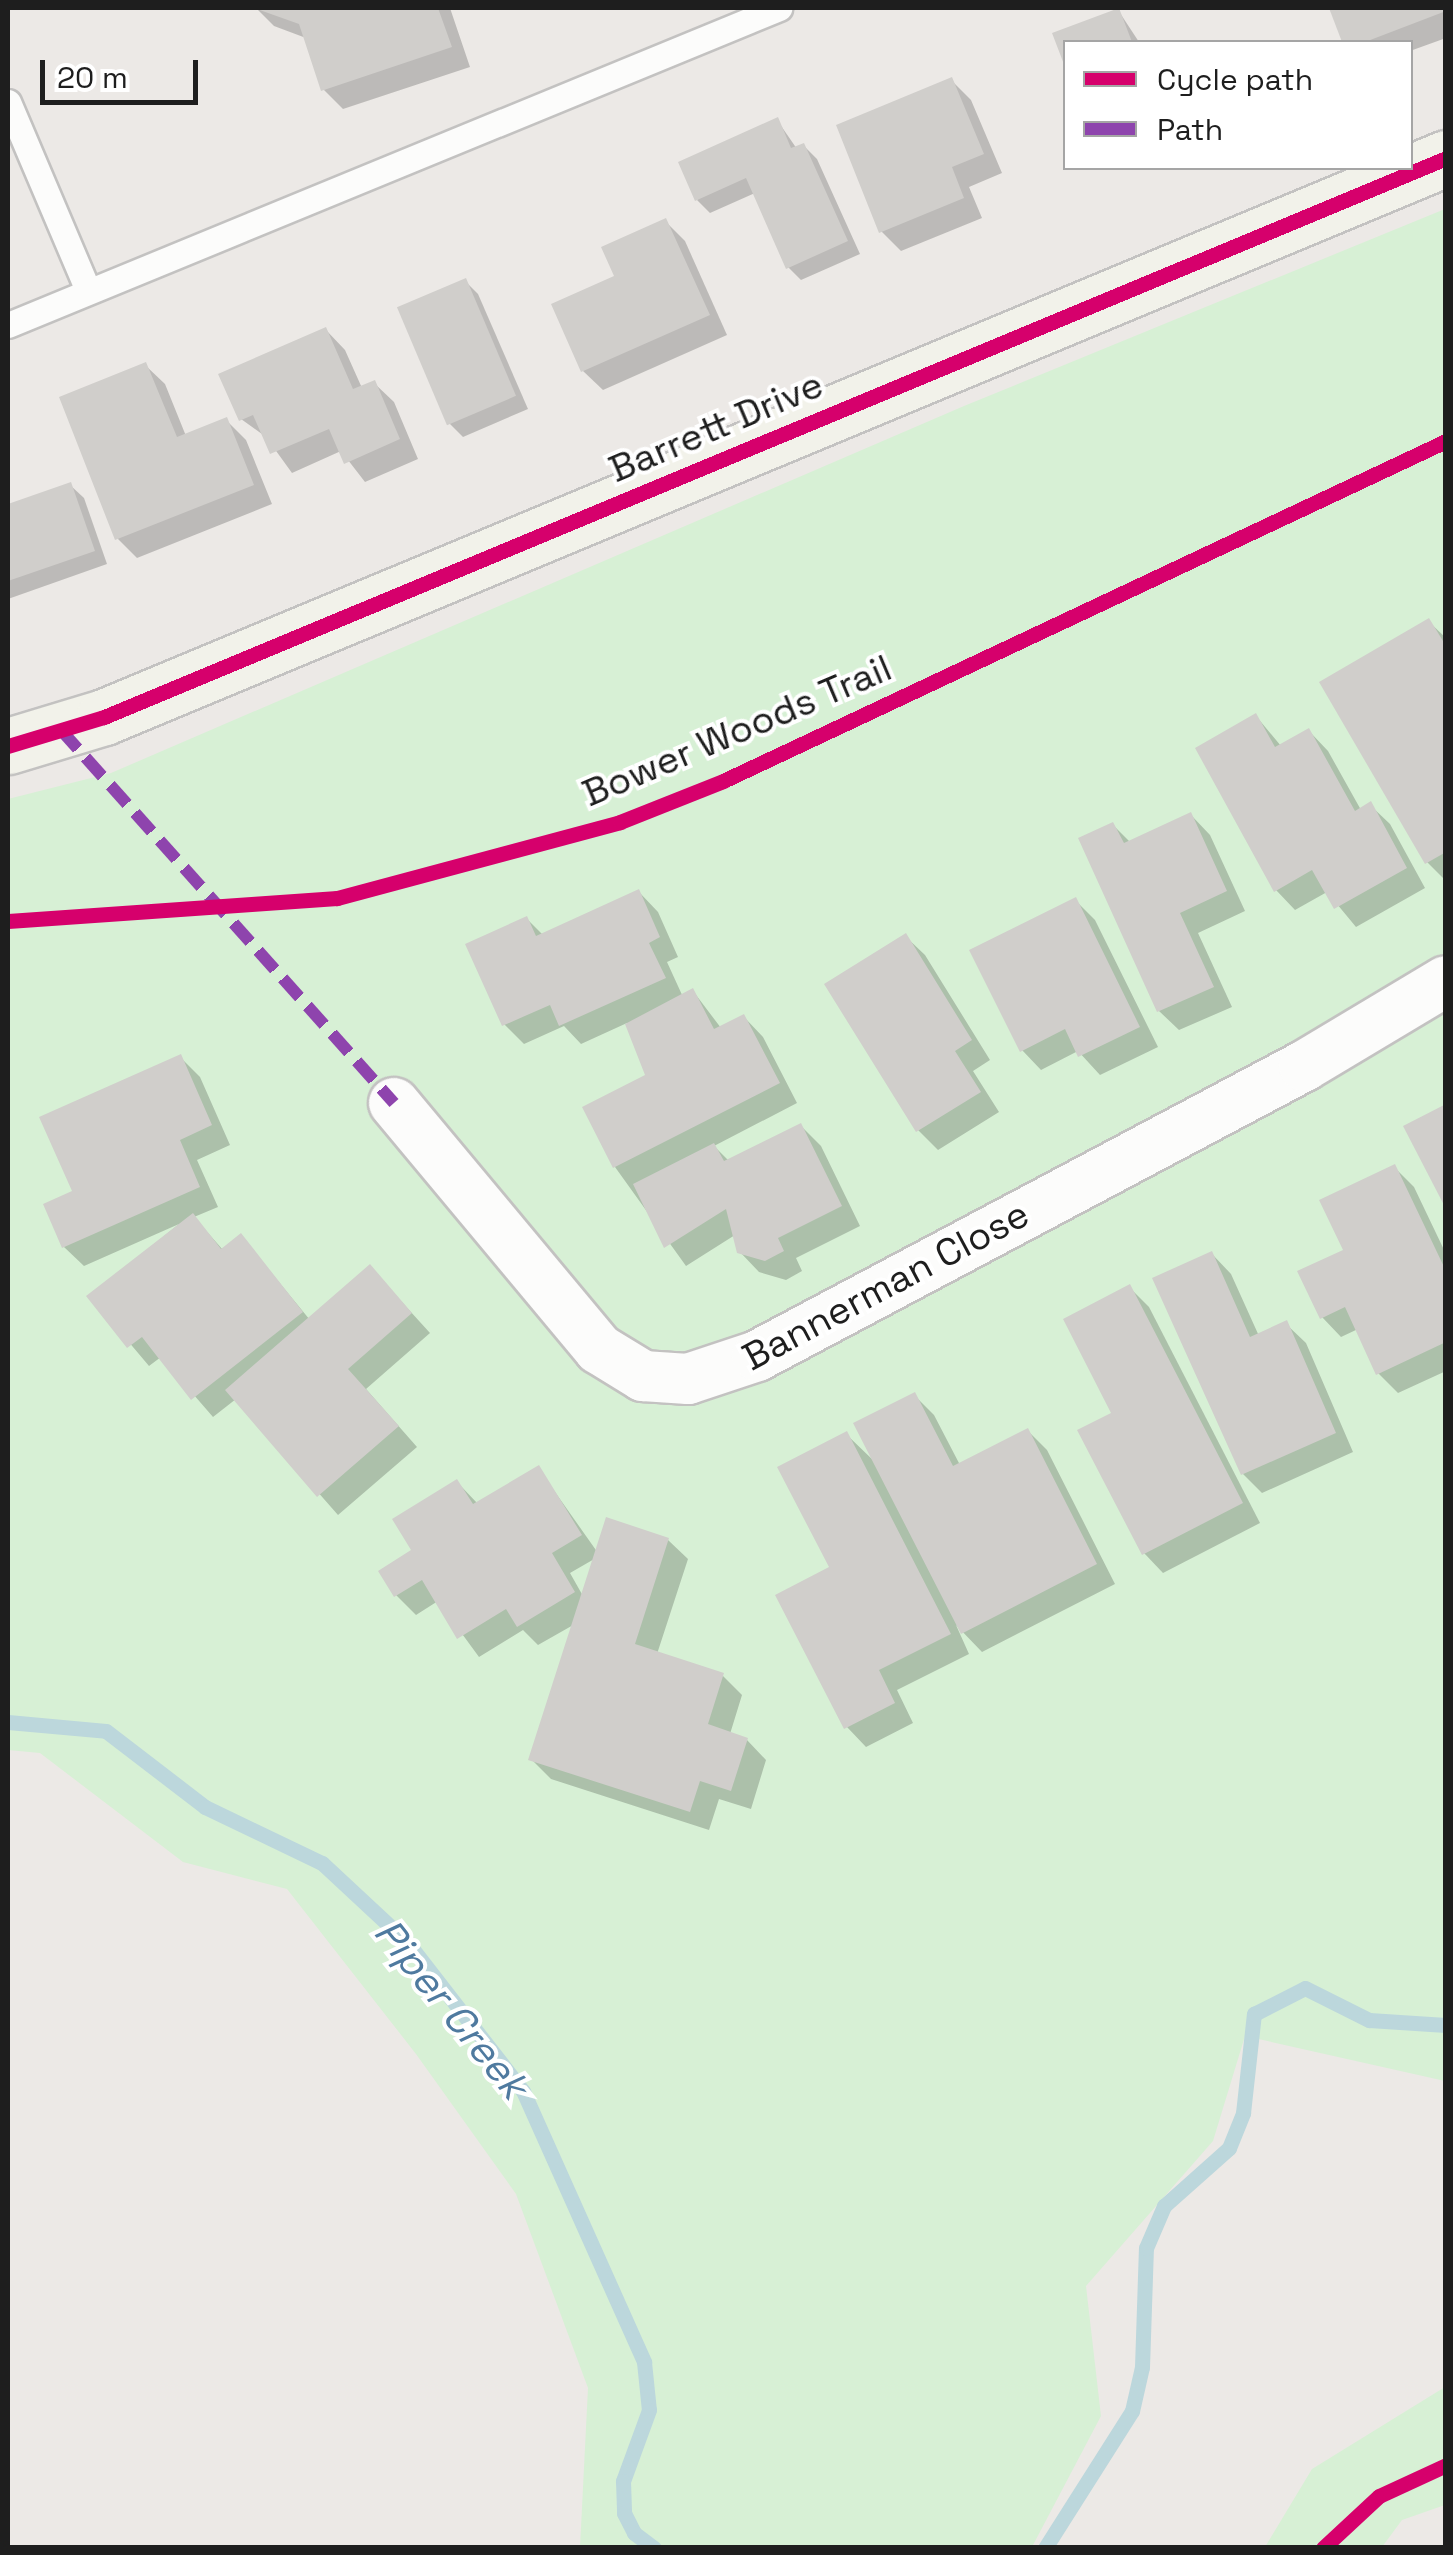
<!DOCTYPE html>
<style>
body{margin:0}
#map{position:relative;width:1453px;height:2555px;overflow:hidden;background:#ece9e6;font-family:"Space Grotesk",sans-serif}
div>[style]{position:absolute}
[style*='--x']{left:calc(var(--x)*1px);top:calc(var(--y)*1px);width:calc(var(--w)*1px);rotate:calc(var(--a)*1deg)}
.park>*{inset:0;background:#d7f0d5}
.shadow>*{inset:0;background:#0003}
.stream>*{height:15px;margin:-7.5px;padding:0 7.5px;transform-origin:7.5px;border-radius:7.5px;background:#bcd7dc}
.building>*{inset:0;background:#d0cecb;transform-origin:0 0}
.roads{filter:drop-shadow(2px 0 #c3c2c1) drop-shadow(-2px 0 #c3c2c1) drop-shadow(0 2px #c3c2c1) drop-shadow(0 -2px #c3c2c1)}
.lane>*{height:25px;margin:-12.5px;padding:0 12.5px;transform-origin:12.5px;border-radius:12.5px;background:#fcfcfb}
.street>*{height:50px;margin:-25px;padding:0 25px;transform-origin:25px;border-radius:25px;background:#fcfcfb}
.secondary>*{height:55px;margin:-27.5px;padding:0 27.5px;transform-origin:27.5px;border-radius:27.5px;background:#f2f2ea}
.quiet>*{height:12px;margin-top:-6px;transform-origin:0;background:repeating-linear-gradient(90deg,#8e44ad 0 25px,transparent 0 37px)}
.cycleway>*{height:15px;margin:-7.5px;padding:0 7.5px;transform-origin:7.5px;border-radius:7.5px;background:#d6006c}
span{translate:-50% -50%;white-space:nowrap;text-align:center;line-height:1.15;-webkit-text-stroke:8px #fff;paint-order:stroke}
.street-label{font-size:38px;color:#1e1e1e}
.water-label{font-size:40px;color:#4f7a9f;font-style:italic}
.frame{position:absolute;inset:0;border:10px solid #1e1e1e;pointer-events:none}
.legend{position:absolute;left:1063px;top:40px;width:350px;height:130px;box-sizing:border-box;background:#fff;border:2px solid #a5a5a5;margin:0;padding:12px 18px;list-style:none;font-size:30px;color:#1e1e1e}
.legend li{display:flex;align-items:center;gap:20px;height:50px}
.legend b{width:50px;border:2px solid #a5a5a5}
.scale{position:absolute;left:40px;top:60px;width:158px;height:45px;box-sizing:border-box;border:5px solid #1e1e1e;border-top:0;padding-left:12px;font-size:30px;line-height:35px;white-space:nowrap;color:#1e1e1e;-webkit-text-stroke:8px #fff;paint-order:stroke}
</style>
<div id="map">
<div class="park">
<i style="clip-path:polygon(1445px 209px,1445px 2081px,1245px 2036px,1213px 2141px,1086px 2286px,1101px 2416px,1032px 2547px,580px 2547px,588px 2388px,516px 2194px,416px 2054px,287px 1889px,183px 1862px,40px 1753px,8px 1750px,8px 799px,111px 773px,964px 406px)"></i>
<i style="clip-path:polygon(1445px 2387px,1445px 2505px,1402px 2520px,1382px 2547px,1265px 2547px,1312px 2469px)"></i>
</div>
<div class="shadow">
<i style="clip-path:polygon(256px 8px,450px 8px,470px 67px,343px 109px,323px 89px,306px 38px,274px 26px)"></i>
<i style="clip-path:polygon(1332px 8px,1446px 8px,1446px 38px,1410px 51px,1410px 42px,1345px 42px)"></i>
<i style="clip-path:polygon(1118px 10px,1139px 42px,1066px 42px,1066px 61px,1055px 35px)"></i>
<i style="clip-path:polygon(951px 80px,971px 100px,1002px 173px,969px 187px,982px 218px,901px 251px,881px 231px)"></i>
<i style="clip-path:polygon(777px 120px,797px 149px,804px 146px,817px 159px,860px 254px,801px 280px,788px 267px,755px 193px,710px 213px,697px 200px)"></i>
<i style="clip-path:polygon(665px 221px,685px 241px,727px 335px,603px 390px,583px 371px,617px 277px)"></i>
<i style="clip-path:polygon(465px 281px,478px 294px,528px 409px,463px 437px,450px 424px)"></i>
<i style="clip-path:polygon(326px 330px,345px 350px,362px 388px,374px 383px,394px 402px,418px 459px,365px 482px,341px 451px,292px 473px,266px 437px,241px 419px)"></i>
<i style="clip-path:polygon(145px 365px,165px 384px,186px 436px,226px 420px,246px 440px,272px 504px,137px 558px,118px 539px)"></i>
<i style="clip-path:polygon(70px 485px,84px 498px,107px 564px,8px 599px,8px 507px)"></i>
<i style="clip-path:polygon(1428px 621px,1446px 638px,1446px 881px,1427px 862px)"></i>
<i style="clip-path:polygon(1256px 716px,1281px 746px,1309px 731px,1328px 751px,1361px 810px,1370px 805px,1390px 824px,1425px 888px,1356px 927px,1327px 892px,1295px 910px,1276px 890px)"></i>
<i style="clip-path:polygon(1191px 815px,1210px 835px,1245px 911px,1198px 933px,1232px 1007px,1179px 1030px,1159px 1011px,1113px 825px,1131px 843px)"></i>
<i style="clip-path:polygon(639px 892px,658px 912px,678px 957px,667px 962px,683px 997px,693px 991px,721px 1028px,744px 1017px,763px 1037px,797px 1103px,714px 1146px,729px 1161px,801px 1126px,821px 1146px,860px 1226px,796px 1258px,802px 1271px,786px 1280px,759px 1272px,739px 1251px,735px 1235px,686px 1266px,615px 1167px,585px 1108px,648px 1076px,627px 1023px,581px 1044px,564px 1026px,524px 1044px,504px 1024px,527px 919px,543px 935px)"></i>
<i style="clip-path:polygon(1075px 900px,1095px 920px,1158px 1047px,1100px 1075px,1078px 1051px,1041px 1070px,1022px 1050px)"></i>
<i style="clip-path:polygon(905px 936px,925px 955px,990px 1060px,973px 1071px,999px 1112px,938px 1150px,918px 1130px)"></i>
<i style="clip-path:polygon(180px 1057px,200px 1077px,230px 1145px,197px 1160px,218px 1207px,194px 1217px,223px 1250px,241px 1236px,310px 1320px,370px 1267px,430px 1333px,366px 1389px,417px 1447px,338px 1515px,236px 1399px,213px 1417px,161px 1357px,149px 1366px,90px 1296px,179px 1224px,84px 1266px,64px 1247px,75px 1192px)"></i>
<i style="clip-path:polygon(1394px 1167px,1414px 1187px,1446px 1254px,1446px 1371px,1398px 1393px,1378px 1373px,1358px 1329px,1341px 1337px,1322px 1317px,1346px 1251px)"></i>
<i style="clip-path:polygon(1212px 1254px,1231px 1274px,1259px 1336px,1286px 1324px,1306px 1343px,1353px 1452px,1262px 1493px,1243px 1474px)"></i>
<i style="clip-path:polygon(1129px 1287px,1149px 1307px,1260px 1523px,1163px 1573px,1144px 1553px,1114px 1414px)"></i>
<i style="clip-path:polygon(914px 1395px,934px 1415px,960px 1465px,1028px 1431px,1047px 1450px,1115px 1584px,982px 1652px,956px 1625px,969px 1654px,897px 1690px,913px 1723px,866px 1747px,847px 1727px,833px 1568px,846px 1434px,875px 1462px)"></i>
<i style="clip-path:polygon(evenodd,538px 1468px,598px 1553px,668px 1540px,688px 1559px,657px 1654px,722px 1675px,742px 1695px,730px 1734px,747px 1740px,766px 1760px,751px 1809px,719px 1799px,709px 1830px,551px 1779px,531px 1759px,575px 1624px,538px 1645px,523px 1630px,479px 1657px,438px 1601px,416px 1615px,396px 1595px,457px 1482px,478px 1504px,538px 1468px,596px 1558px,583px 1596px,570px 1573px,596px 1558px)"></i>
</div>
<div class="stream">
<i style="--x:8;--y:1722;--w:98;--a:5.2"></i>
<i style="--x:106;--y:1731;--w:125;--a:37.5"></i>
<i style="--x:205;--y:1807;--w:130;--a:25.6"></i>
<i style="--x:322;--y:1863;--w:117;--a:42.9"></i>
<i style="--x:408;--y:1943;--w:187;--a:52.2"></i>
<i style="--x:523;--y:2091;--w:297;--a:65.9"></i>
<i style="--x:644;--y:2362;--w:48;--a:84.1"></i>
<i style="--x:649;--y:2410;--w:76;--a:110.1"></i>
<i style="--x:623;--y:2481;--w:32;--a:88"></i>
<i style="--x:624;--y:2513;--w:22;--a:63"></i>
<i style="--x:634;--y:2533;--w:25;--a:37"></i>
<i style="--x:1045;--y:2548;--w:162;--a:-57.6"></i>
<i style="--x:1132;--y:2411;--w:45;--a:-77.2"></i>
<i style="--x:1142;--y:2367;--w:119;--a:-88.1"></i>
<i style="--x:1146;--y:2248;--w:46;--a:-66.8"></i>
<i style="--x:1164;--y:2206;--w:87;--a:-41.7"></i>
<i style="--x:1229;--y:2148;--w:38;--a:-68"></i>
<i style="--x:1243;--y:2113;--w:100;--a:-83.7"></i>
<i style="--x:1254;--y:2014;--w:57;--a:-27"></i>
<i style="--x:1305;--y:1988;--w:72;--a:26.6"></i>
<i style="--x:1369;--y:2020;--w:77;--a:3.7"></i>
</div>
<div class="building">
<i style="clip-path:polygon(254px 8px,438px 8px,452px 47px,321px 91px,299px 24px)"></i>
<i style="clip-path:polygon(1119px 8px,1132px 42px,1066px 42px,1065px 67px,1052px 33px)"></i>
<i style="clip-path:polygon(1329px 8px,1446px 8px,1446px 11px,1365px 42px,1342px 42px)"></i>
<i style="clip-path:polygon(952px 77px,984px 154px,952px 167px,964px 198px,879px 233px,836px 125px)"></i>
<i style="clip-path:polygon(778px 117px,791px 148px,804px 143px,848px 241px,786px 269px,746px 178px,695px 201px,678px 162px)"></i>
<i style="clip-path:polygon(666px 218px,710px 315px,581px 372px,551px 304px,614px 276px,601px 247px)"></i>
<i style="left:466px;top:278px;width:128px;height:75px;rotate:67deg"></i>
<i style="clip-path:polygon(326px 327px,353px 389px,375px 380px,400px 439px,344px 464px,329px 429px,270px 454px,253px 415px,239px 421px,218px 374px)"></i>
<i style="clip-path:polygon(146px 362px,177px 437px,227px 417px,254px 485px,115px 540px,59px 397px)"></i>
<i style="clip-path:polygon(71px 482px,95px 551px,8px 581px,8px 504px)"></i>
<i style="clip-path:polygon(1429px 618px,1446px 646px,1446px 852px,1425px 864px,1319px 682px)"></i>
<i style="clip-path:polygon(1256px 713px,1275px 747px,1309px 728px,1355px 811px,1371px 801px,1407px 868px,1334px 909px,1312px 870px,1274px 892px,1195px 748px)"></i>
<i style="clip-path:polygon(1191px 812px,1227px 891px,1180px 913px,1214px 987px,1157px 1012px,1078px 838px,1113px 822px,1124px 843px)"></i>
<i style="clip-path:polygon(639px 889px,660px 937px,649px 943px,666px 978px,559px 1026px,550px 1005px,502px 1026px,465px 944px,527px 916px,536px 936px)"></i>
<i style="clip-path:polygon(1076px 897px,1140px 1027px,1078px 1057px,1065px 1029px,1020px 1052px,969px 950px)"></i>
<i style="clip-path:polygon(906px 933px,972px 1040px,955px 1051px,981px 1092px,916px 1132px,824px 984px)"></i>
<i style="clip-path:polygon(693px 988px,714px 1029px,744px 1014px,780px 1083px,613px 1168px,582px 1107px,645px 1075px,625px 1024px)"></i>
<i style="clip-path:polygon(181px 1054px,212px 1125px,180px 1140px,200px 1187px,62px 1248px,43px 1204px,72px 1191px,39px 1117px)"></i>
<i style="clip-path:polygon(1446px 1104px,1446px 1209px,1403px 1126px)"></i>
<i style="clip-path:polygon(801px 1123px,842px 1206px,778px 1238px,784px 1251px,765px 1261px,737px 1253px,726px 1209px,664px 1248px,633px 1184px,714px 1143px,724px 1161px)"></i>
<i style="clip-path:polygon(1395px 1164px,1446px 1271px,1446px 1342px,1376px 1375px,1345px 1307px,1320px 1319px,1297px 1271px,1343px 1250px,1319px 1200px)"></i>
<i style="clip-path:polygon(193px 1213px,221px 1249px,241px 1233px,303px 1312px,191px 1400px,142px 1337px,127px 1348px,86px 1296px)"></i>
<i style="clip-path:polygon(1212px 1251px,1250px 1337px,1287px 1320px,1336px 1433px,1241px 1475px,1152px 1278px)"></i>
<i style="clip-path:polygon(370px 1264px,412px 1313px,348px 1369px,399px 1426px,317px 1497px,225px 1390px)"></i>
<i style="clip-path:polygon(1130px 1284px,1243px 1503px,1142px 1555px,1077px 1430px,1111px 1413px,1063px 1319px)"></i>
<i style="clip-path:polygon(915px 1392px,953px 1466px,1028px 1428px,1097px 1564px,961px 1634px,853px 1423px)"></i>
<i style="clip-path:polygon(847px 1431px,951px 1634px,879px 1670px,895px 1703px,844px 1729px,775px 1595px,829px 1567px,777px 1467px)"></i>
<i style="clip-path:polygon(539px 1465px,582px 1535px,552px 1553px,575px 1592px,517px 1627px,506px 1609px,457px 1639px,422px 1580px,394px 1597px,378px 1571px,411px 1550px,392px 1519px,457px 1479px,473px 1504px)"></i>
<i style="clip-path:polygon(606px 1517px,669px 1538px,635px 1644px,724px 1673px,708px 1724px,748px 1738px,731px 1791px,700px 1781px,690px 1812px,528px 1760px)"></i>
</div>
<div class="roads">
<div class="lane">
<i style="--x:8;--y:102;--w:202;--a:67"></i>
<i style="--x:8;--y:325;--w:834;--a:-22.35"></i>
</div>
<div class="street">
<i style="--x:394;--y:1103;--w:320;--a:50.2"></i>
<i style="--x:599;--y:1349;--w:52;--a:31.5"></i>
<i style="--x:643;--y:1376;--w:45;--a:3.8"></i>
<i style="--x:688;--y:1379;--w:73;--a:-18.4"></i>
<i style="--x:757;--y:1356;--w:619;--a:-27.93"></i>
<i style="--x:1304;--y:1066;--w:165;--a:-30.9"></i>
</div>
<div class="secondary">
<i style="--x:8;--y:746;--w:100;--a:-16.8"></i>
<i style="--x:104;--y:717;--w:1454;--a:-22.61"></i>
</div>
</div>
<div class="quiet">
<i style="--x:61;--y:730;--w:500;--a:48.24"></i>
</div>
<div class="cycleway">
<i style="--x:8;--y:746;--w:100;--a:-16.8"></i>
<i style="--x:104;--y:717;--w:1454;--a:-22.61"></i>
<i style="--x:8;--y:921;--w:330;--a:-4"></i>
<i style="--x:337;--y:898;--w:293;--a:-15"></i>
<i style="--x:620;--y:822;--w:111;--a:-21.7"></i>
<i style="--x:723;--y:781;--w:799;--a:-25.19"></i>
<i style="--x:1323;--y:2548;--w:76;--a:-42.9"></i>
<i style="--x:1379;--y:2496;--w:74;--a:-24.8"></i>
</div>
<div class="street-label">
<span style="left:716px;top:427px;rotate:-23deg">Barrett Drive</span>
<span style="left:737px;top:731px;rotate:-23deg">Bower Woods Trail</span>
<span style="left:886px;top:1286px;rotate:-28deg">Bannerman Close</span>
</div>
<div class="water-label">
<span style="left:451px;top:2009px;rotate:51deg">Piper Creek</span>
</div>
<div class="frame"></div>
<ul class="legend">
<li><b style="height:12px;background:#d6006c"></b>Cycle path</li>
<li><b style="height:12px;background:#8e44ad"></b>Path</li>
</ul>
<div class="scale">20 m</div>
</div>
